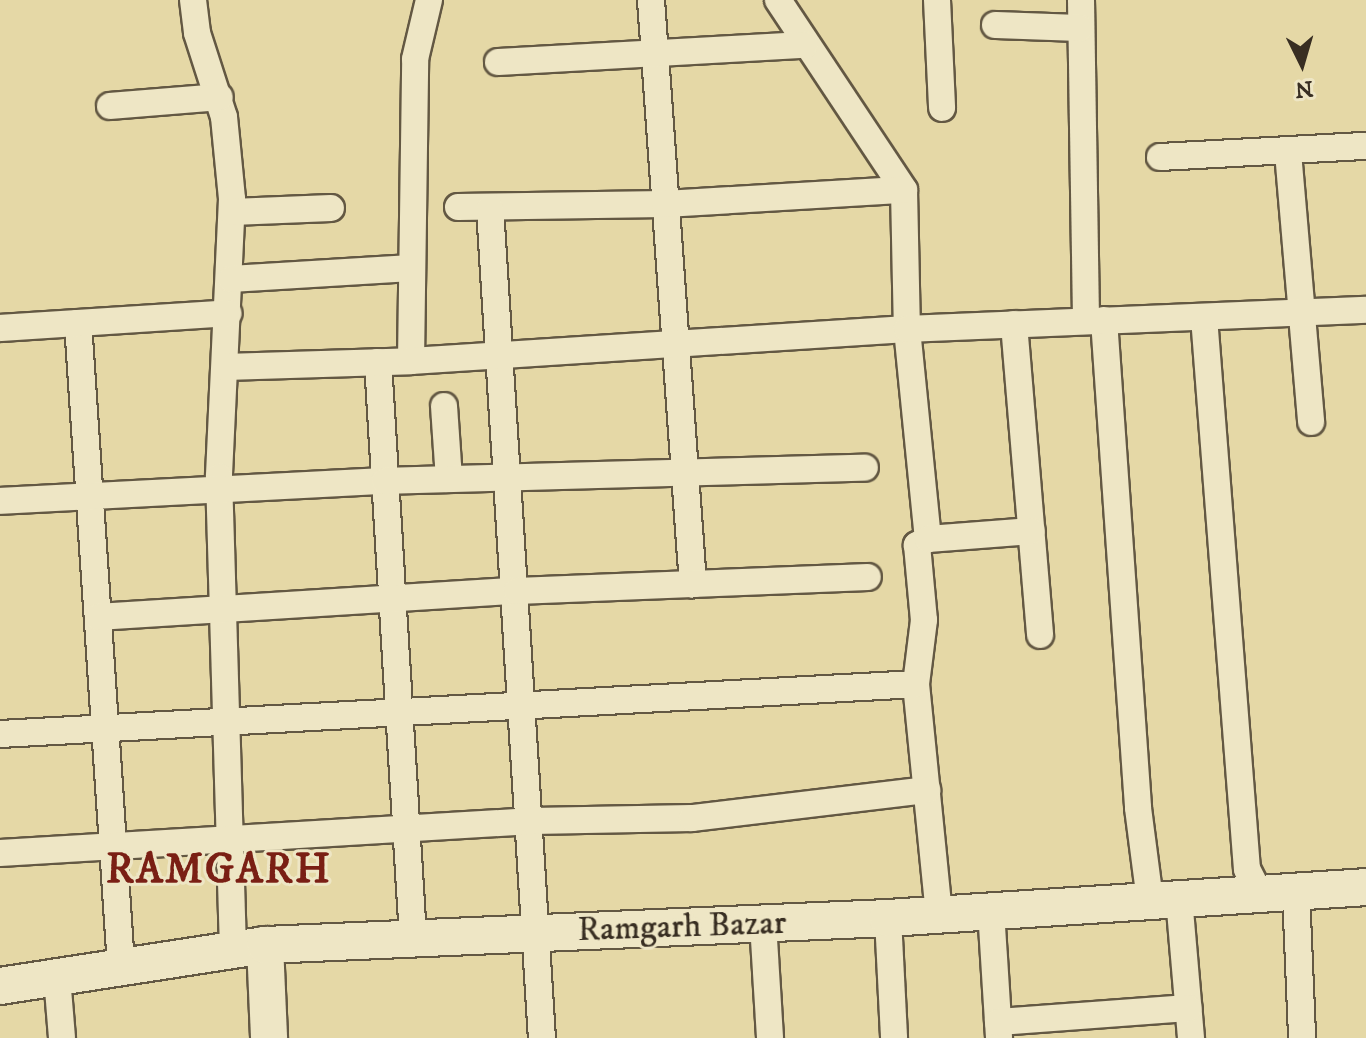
<!DOCTYPE html>
<style>
body{margin:0}
#map{position:relative;width:1366px;height:1038px;overflow:hidden;background:#e5d8a6;font-family:"IM FELL DW Pica",serif}
div>[style]{position:absolute}
[style*='--x']{left:calc(var(--x)*1px);top:calc(var(--y)*1px);width:calc(var(--w)*1px);rotate:calc(var(--a)*1deg)}
.roads{filter:drop-shadow(2px 0 #635843) drop-shadow(-2px 0 #635843) drop-shadow(0 2px #635843) drop-shadow(0 -2px #635843)}
.street>*{height:26px;margin:-13px;padding:0 13px;transform-origin:13px;border-radius:13px;background:#eee6c5}
.secondary>*{height:36px;margin:-18px;padding:0 18px;transform-origin:18px;border-radius:18px;background:#eee6c5}
span{translate:-50% -50%;white-space:nowrap;text-align:center;line-height:1.15;-webkit-text-stroke:6px #eee6c5;paint-order:stroke}
.street-label{font-size:34px;color:#382e22}
.district-label{font-size:42px;color:#7a1f14;font-weight:700;letter-spacing:2px}
.north{position:absolute;left:1262px;top:24px;width:80px;height:80px;-webkit-text-stroke:6px #eee6c5;paint-order:stroke;rotate:175deg;font-size:22px;font-weight:700;line-height:32px;text-align:center;color:#382e22}
.north::after{content:'';display:block;margin:auto;width:28px;height:36px;background:#382e22;clip-path:polygon(50% 0,100% 100%,50% 72%,0 100%)}
</style>
<div id="map">
<div class="roads">
<div class="street">
<i style="--x:193;--y:0;--w:33;--a:83"></i>
<i style="--x:197;--y:33;--w:88;--a:72.2"></i>
<i style="--x:224;--y:117;--w:82;--a:84.4"></i>
<i style="--x:232;--y:199;--w:278;--a:92.7"></i>
<i style="--x:219;--y:477;--w:470;--a:88.3"></i>
<i style="--x:651;--y:0;--w:586;--a:85.89"></i>
<i style="--x:778;--y:0;--w:228;--a:56.4"></i>
<i style="--x:904;--y:190;--w:139;--a:88.8"></i>
<i style="--x:907;--y:329;--w:211;--a:84.3"></i>
<i style="--x:928;--y:539;--w:13;--a:151"></i>
<i style="--x:917;--y:545;--w:75;--a:84.7"></i>
<i style="--x:924;--y:620;--w:64;--a:97.1"></i>
<i style="--x:916;--y:684;--w:231;--a:84.3"></i>
<i style="--x:937;--y:0;--w:108;--a:87.3"></i>
<i style="--x:1081;--y:0;--w:321;--a:89.1"></i>
<i style="--x:995;--y:25;--w:85;--a:2"></i>
<i style="--x:498;--y:62;--w:307;--a:-3.2"></i>
<i style="--x:110;--y:106;--w:110;--a:-4.7"></i>
<i style="--x:1288;--y:152;--w:271;--a:85.1"></i>
<i style="--x:1160;--y:157;--w:206;--a:-3.1"></i>
<i style="--x:458;--y:207;--w:207;--a:-0.8"></i>
<i style="--x:665;--y:204;--w:239;--a:-3.4"></i>
<i style="--x:490;--y:208;--w:832;--a:86.42"></i>
<i style="--x:232;--y:212;--w:99;--a:-2.3"></i>
<i style="--x:231;--y:279;--w:180;--a:-3.5"></i>
<i style="--x:1204;--y:317;--w:554;--a:85.55"></i>
<i style="--x:1247;--y:869;--w:28;--a:63"></i>
<i style="--x:1104;--y:320;--w:489;--a:86"></i>
<i style="--x:1138;--y:808;--w:93;--a:82.6"></i>
<i style="--x:78;--y:323;--w:644;--a:86.17"></i>
<i style="--x:1014;--y:324;--w:312;--a:85.2"></i>
<i style="--x:0;--y:328;--w:229;--a:-3.7"></i>
<i style="--x:411;--y:361;--w:302;--a:-89.2"></i>
<i style="--x:415;--y:59;--w:61;--a:-76.7"></i>
<i style="--x:378;--y:362;--w:577;--a:86.52"></i>
<i style="--x:225;--y:367;--w:186;--a:-1.8"></i>
<i style="--x:411;--y:361;--w:497;--a:-3.7"></i>
<i style="--x:907;--y:329;--w:459;--a:-2.4"></i>
<i style="--x:444;--y:406;--w:73;--a:86.1"></i>
<i style="--x:0;--y:501;--w:386;--a:-3"></i>
<i style="--x:385;--y:481;--w:480;--a:-1.6"></i>
<i style="--x:928;--y:539;--w:104;--a:-4.4"></i>
<i style="--x:98;--y:617;--w:420;--a:-3.6"></i>
<i style="--x:517;--y:591;--w:351;--a:-2.3"></i>
<i style="--x:0;--y:734;--w:917;--a:-3.12"></i>
<i style="--x:0;--y:853;--w:533;--a:-3.44"></i>
<i style="--x:532;--y:821;--w:160;--a:-1.1"></i>
<i style="--x:692;--y:818;--w:237;--a:-6.8"></i>
<i style="--x:1296;--y:892;--w:146;--a:87.6"></i>
<i style="--x:1179;--y:898;--w:141;--a:85.1"></i>
<i style="--x:991;--y:910;--w:128;--a:86.4"></i>
<i style="--x:888;--y:918;--w:120;--a:87.1"></i>
<i style="--x:763;--y:923;--w:115;--a:86.5"></i>
<i style="--x:57;--y:977;--w:61;--a:85.3"></i>
<i style="--x:998;--y:1022;--w:191;--a:-4.2"></i>
</div>
<div class="secondary">
<i style="--x:265;--y:945;--w:93;--a:87.5"></i>
<i style="--x:0;--y:986;--w:268;--a:-8.8"></i>
<i style="--x:265;--y:945;--w:624;--a:-2.48"></i>
<i style="--x:888;--y:918;--w:479;--a:-3.7"></i>
</div>
</div>
<div class="street-label">
<span style="left:682px;top:927px;rotate:-2deg">Ramgarh Bazar</span>
</div>
<div class="district-label">
<span style="left:219px;top:870px">RAMGARH</span>
</div>
<div class="north">N</div>
</div>
